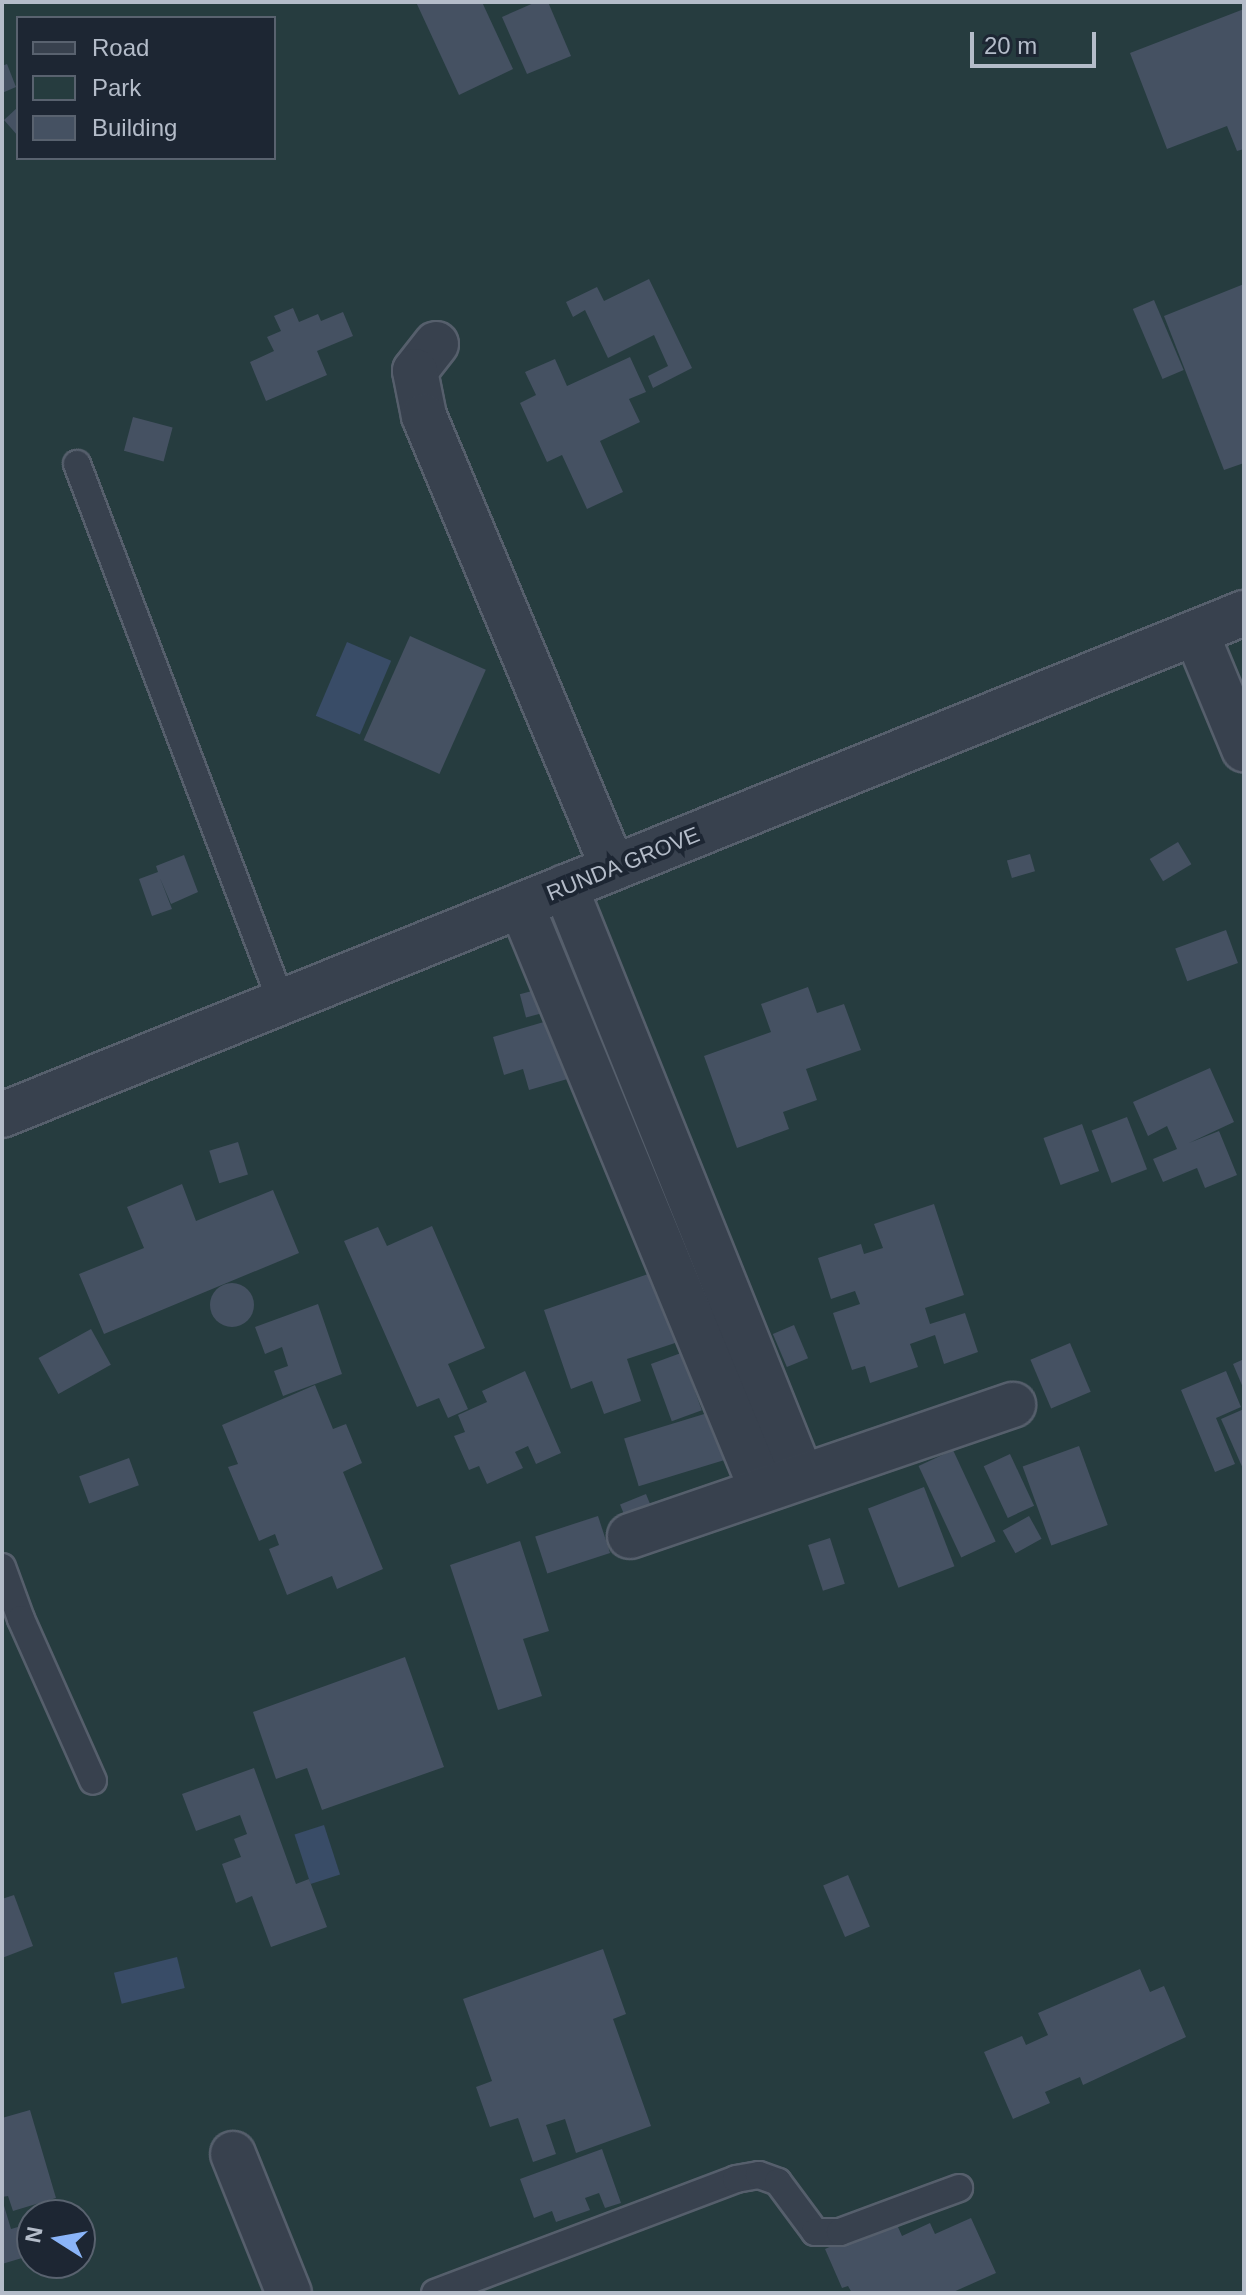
<!DOCTYPE html>
<style>
body{margin:0}
#map{position:relative;width:1246px;height:2295px;overflow:hidden;background:#242f3e;font-family:Helvetica,sans-serif}
div>[style]{position:absolute}
[style*='--x']{left:calc(var(--x)*1px);top:calc(var(--y)*1px);width:calc(var(--w)*1px);rotate:calc(var(--a)*1deg)}
.green>*{inset:0;background:#263c3f}
.water>*{inset:0;background:#394c67;transform-origin:0 0}
.building>*{inset:0;background:#455162;transform-origin:0 0}
.round{border-radius:50%}
.roads{filter:drop-shadow(2px 0 #565f6c) drop-shadow(-2px 0 #565f6c) drop-shadow(0 2px #565f6c) drop-shadow(0 -2px #565f6c)}
.service>*{height:26px;margin:-13px;padding:0 13px;transform-origin:13px;border-radius:13px;background:#38414e}
.minor>*{height:44px;margin:-22px;padding:0 22px;transform-origin:22px;border-radius:22px;background:#38414e}
span{translate:-50% -50%;white-space:nowrap;text-align:center;line-height:1.15;-webkit-text-stroke:8px #1d2633;paint-order:stroke}
.street-label{font-size:22px;color:#b4bcc9}
.frame{position:absolute;inset:0;border:4px solid #b4bcc9;pointer-events:none}
.legend{position:absolute;left:16px;top:16px;width:260px;height:144px;box-sizing:border-box;background:#1d2633;border:2px solid #59626f;margin:0;padding:10px 14px;list-style:none;font-size:24px;color:#b4bcc9}
.legend li{display:flex;align-items:center;gap:16px;height:40px}
.legend b{width:40px;border:2px solid #59626f}
.north{position:absolute;left:16px;top:2199px;width:80px;height:80px;box-sizing:border-box;background:#1d2633;border:2px solid #59626f;border-radius:50%;rotate:281deg;font-size:22px;font-weight:700;line-height:32px;text-align:center;color:#b4bcc9}
.north::after{content:'';display:block;margin:auto;width:28px;height:36px;background:#8ab4f8;clip-path:polygon(50% 0,100% 100%,50% 72%,0 100%)}
.scale{position:absolute;left:970px;top:32px;width:126px;height:36px;box-sizing:border-box;border:4px solid #b4bcc9;border-top:0;padding-left:10px;font-size:24px;line-height:28px;white-space:nowrap;color:#b4bcc9;-webkit-text-stroke:6px #1d2633;paint-order:stroke}
</style>
<div id="map">
<div class="green">
<i style="clip-path:polygon(evenodd,2px 2px,1244px 2px,1244px 2293px,2px 2293px,2px 2px,18px 18px,274px 18px,274px 158px,18px 158px,18px 18px,2px 2px,32px 2215px,80px 2215px,80px 2263px,32px 2263px,32px 2215px)"></i>
</div>
<div class="water">
<i style="left:347px;top:642px;width:48px;height:80px;rotate:23deg"></i>
<i style="left:324px;top:1825px;width:52px;height:31px;rotate:72deg"></i>
<i style="left:177px;top:1957px;width:32px;height:65px;rotate:76deg"></i>
</div>
<div class="building">
<i style="clip-path:polygon(416px 2px,482px 2px,513px 69px,459px 95px)"></i>
<i style="clip-path:polygon(536px 2px,548px 2px,571px 56px,527px 74px,502px 17px)"></i>
<i style="clip-path:polygon(1244px 9px,1244px 149px,1237px 151px,1227px 126px,1167px 149px,1130px 53px)"></i>
<i style="clip-path:polygon(7px 64px,16px 87px,2px 93px,2px 66px)"></i>
<i style="clip-path:polygon(18px 107px,18px 136px,4px 120px)"></i>
<i style="clip-path:polygon(649px 279px,692px 368px,653px 388px,648px 376px,668px 366px,654px 335px,608px 358px,585px 310px,573px 317px,566px 302px,597px 287px,604px 301px)"></i>
<i style="clip-path:polygon(1244px 284px,1244px 463px,1224px 470px,1164px 316px)"></i>
<i style="left:1154px;top:300px;width:76px;height:23px;rotate:67deg"></i>
<i style="clip-path:polygon(293px 308px,299px 322px,318px 314px,321px 321px,343px 312px,353px 336px,317px 351px,327px 375px,266px 401px,250px 362px,274px 351px,267px 337px,281px 331px,274px 316px)"></i>
<i style="clip-path:polygon(630px 357px,646px 392px,629px 399px,640px 422px,600px 441px,623px 492px,587px 509px,562px 455px,547px 462px,520px 403px,536px 395px,525px 372px,555px 359px,567px 386px)"></i>
<i style="left:133px;top:417px;width:41px;height:35px;rotate:15deg"></i>
<i style="left:410px;top:636px;width:83px;height:114px;rotate:24deg"></i>
<i style="left:1178px;top:842px;width:26px;height:33px;rotate:59deg"></i>
<i style="left:1030px;top:854px;width:18px;height:24px;rotate:74deg"></i>
<i style="clip-path:polygon(184px 855px,198px 892px,171px 904px,160px 878px,172px 909px,152px 916px,139px 879px,158px 872px,156px 866px)"></i>
<i style="left:1226px;top:930px;width:35px;height:54px;rotate:70deg"></i>
<i style="clip-path:polygon(808px 987px,817px 1013px,844px 1004px,861px 1050px,806px 1069px,817px 1100px,783px 1112px,789px 1129px,737px 1148px,704px 1056px,771px 1032px,761px 1004px)"></i>
<i style="left:543px;top:988px;width:24px;height:24px;rotate:75deg"></i>
<i style="clip-path:polygon(554px 1019px,571px 1078px,529px 1090px,523px 1069px,504px 1075px,493px 1037px)"></i>
<i style="clip-path:polygon(1210px 1068px,1234px 1122px,1189px 1143px,1219px 1131px,1237px 1175px,1205px 1188px,1197px 1168px,1163px 1182px,1153px 1159px,1177px 1149px,1167px 1126px,1148px 1136px,1133px 1102px)"></i>
<i style="left:1127px;top:1117px;width:56px;height:38px;rotate:69deg"></i>
<i style="left:1082px;top:1124px;width:50px;height:41px;rotate:70deg"></i>
<i style="left:238px;top:1142px;width:34px;height:30px;rotate:73deg"></i>
<i style="clip-path:polygon(182px 1184px,196px 1221px,273px 1190px,299px 1253px,104px 1334px,79px 1274px,144px 1248px,127px 1207px)"></i>
<i style="clip-path:polygon(934px 1204px,964px 1295px,925px 1308px,930px 1324px,965px 1313px,978px 1352px,944px 1364px,935px 1335px,910px 1344px,918px 1367px,870px 1383px,865px 1366px,852px 1370px,833px 1313px,860px 1304px,855px 1291px,831px 1299px,818px 1258px,861px 1244px,864px 1254px,883px 1248px,874px 1224px)"></i>
<i style="clip-path:polygon(432px 1226px,485px 1348px,448px 1364px,468px 1409px,448px 1418px,439px 1398px,417px 1407px,344px 1241px,378px 1227px,387px 1246px)"></i>
<i style="clip-path:polygon(654px 1272px,678px 1342px,627px 1359px,641px 1401px,604px 1414px,592px 1381px,571px 1389px,544px 1310px)"></i>
<i class="round" style="left:210px;top:1283px;width:44px;height:44px"></i>
<i style="clip-path:polygon(318px 1304px,342px 1374px,283px 1396px,274px 1371px,288px 1366px,282px 1347px,265px 1354px,255px 1327px)"></i>
<i style="left:794px;top:1325px;width:36px;height:23px;rotate:67deg"></i>
<i style="left:91px;top:1329px;width:41px;height:60px;rotate:61deg"></i>
<i style="left:1070px;top:1343px;width:53px;height:43px;rotate:67deg"></i>
<i style="left:681px;top:1353px;width:61px;height:32px;rotate:70deg"></i>
<i style="clip-path:polygon(1244px 1359px,1244px 1390px,1233px 1364px)"></i>
<i style="clip-path:polygon(525px 1371px,561px 1453px,536px 1464px,528px 1446px,515px 1452px,523px 1468px,487px 1484px,479px 1466px,469px 1470px,454px 1436px,465px 1432px,458px 1415px,487px 1402px,482px 1391px)"></i>
<i style="clip-path:polygon(1226px 1371px,1241px 1407px,1216px 1418px,1235px 1464px,1215px 1472px,1181px 1390px)"></i>
<i style="clip-path:polygon(315px 1385px,333px 1429px,346px 1424px,362px 1463px,343px 1472px,383px 1569px,337px 1589px,332px 1576px,287px 1595px,269px 1549px,279px 1545px,275px 1534px,259px 1541px,228px 1467px,238px 1464px,222px 1425px)"></i>
<i style="clip-path:polygon(1244px 1409px,1244px 1471px,1221px 1419px)"></i>
<i style="left:714px;top:1411px;width:50px;height:94px;rotate:73deg"></i>
<i style="left:1079px;top:1446px;width:84px;height:60px;rotate:70deg"></i>
<i style="left:953px;top:1450px;width:101px;height:38px;rotate:65deg"></i>
<i style="left:1010px;top:1454px;width:57px;height:29px;rotate:65deg"></i>
<i style="left:129px;top:1458px;width:29px;height:53px;rotate:70deg"></i>
<i style="left:924px;top:1487px;width:85px;height:60px;rotate:69deg"></i>
<i style="left:646px;top:1494px;width:16px;height:28px;rotate:68deg"></i>
<i style="left:598px;top:1516px;width:39px;height:66px;rotate:72deg"></i>
<i style="left:1029px;top:1516px;width:26px;height:30px;rotate:61deg"></i>
<i style="left:830px;top:1538px;width:48px;height:23px;rotate:72deg"></i>
<i style="clip-path:polygon(520px 1541px,549px 1631px,523px 1639px,542px 1696px,498px 1710px,450px 1565px)"></i>
<i style="clip-path:polygon(405px 1657px,444px 1767px,322px 1810px,307px 1768px,276px 1779px,253px 1712px)"></i>
<i style="clip-path:polygon(254px 1768px,296px 1884px,309px 1879px,327px 1927px,271px 1947px,252px 1896px,236px 1903px,222px 1864px,241px 1857px,234px 1839px,247px 1834px,240px 1815px,196px 1831px,182px 1794px)"></i>
<i style="left:848px;top:1875px;width:56px;height:27px;rotate:67deg"></i>
<i style="clip-path:polygon(14px 1895px,33px 1946px,2px 1958px,2px 1899px)"></i>
<i style="clip-path:polygon(603px 1949px,626px 2014px,613px 2019px,651px 2126px,576px 2153px,565px 2119px,546px 2125px,556px 2154px,533px 2162px,518px 2118px,490px 2127px,476px 2087px,492px 2081px,463px 1999px)"></i>
<i style="clip-path:polygon(1140px 1969px,1150px 1992px,1164px 1986px,1186px 2037px,1083px 2085px,1080px 2077px,1045px 2092px,1050px 2103px,1013px 2119px,984px 2052px,1022px 2036px,1026px 2045px,1048px 2035px,1038px 2013px)"></i>
<i style="clip-path:polygon(30px 2110px,56px 2198px,13px 2211px,8px 2196px,2px 2197px,2px 2118px)"></i>
<i style="clip-path:polygon(602px 2149px,621px 2203px,605px 2208px,599px 2193px,585px 2198px,590px 2210px,556px 2222px,552px 2211px,534px 2218px,520px 2179px)"></i>
<i style="clip-path:polygon(2px 2199px,11px 2229px,32px 2223px,32px 2255px,2px 2264px)"></i>
<i style="clip-path:polygon(894px 2218px,902px 2236px,930px 2223px,935px 2234px,971px 2218px,996px 2273px,951px 2293px,852px 2293px,848px 2286px,842px 2288px,825px 2249px)"></i>
</div>
<div class="roads">
<div class="service">
<i style="--x:77;--y:464;--w:574;--a:69.2"></i>
<i style="--x:2;--y:1567;--w:55;--a:69.9"></i>
<i style="--x:21;--y:1619;--w:177;--a:66"></i>
<i style="--x:435;--y:2293;--w:322;--a:-20.7"></i>
<i style="--x:736;--y:2179;--w:23;--a:-10"></i>
<i style="--x:759;--y:2175;--w:20;--a:20"></i>
<i style="--x:778;--y:2182;--w:62;--a:53.5"></i>
<i style="--x:815;--y:2232;--w:25;--a:0"></i>
<i style="--x:840;--y:2232;--w:127;--a:-20.3"></i>
</div>
<div class="minor">
<i style="--x:436;--y:344;--w:34;--a:128"></i>
<i style="--x:415;--y:371;--w:46;--a:78.7"></i>
<i style="--x:424;--y:416;--w:490;--a:67.3"></i>
<i style="--x:1196;--y:633;--w:126;--a:67.5"></i>
<i style="--x:565;--y:887;--w:634;--a:68.13"></i>
<i style="--x:521;--y:905;--w:633;--a:67.61"></i>
<i style="--x:2;--y:1115;--w:1340;--a:-22.01"></i>
<i style="--x:630;--y:1536;--w:405;--a:-18.9"></i>
<i style="--x:233;--y:2154;--w:150;--a:68.1"></i>
</div>
</div>
<div class="street-label">
<span style="left:623px;top:864px;rotate:-22deg">RUNDA GROVE</span>
</div>
<div class="frame"></div>
<ul class="legend">
<li><b style="height:10px;background:#38414e"></b>Road</li>
<li><b style="height:22px;background:#263c3f"></b>Park</li>
<li><b style="height:22px;background:#455162"></b>Building</li>
</ul>
<div class="north">N</div>
<div class="scale">20 m</div>
</div>
